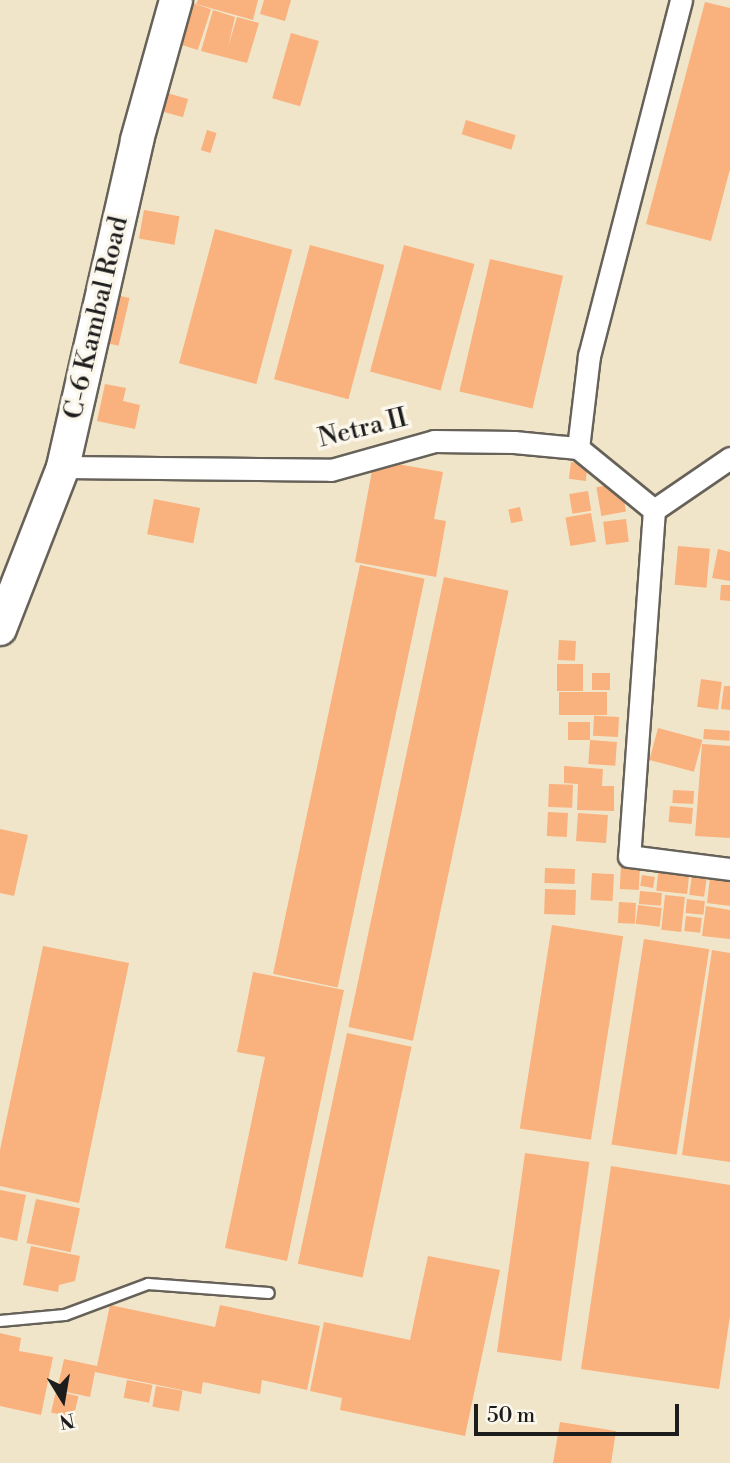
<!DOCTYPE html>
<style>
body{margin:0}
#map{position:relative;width:730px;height:1463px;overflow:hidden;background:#f1e5c9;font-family:"Libre Bodoni",serif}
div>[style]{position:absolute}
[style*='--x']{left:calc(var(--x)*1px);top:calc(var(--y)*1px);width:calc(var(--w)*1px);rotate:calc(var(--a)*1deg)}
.building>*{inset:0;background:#f9b17e;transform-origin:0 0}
.roads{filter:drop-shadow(2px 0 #676259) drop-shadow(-2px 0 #676259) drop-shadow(0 2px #676259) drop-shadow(0 -2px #676259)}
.lane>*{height:10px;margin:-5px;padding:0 5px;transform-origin:5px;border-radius:5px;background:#fff}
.street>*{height:21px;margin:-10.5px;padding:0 10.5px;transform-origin:10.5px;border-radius:10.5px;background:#fff}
.secondary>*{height:32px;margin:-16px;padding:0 16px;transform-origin:16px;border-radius:16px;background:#fff}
span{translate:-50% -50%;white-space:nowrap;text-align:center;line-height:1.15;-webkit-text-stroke:7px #fbf7ec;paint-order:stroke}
.street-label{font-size:26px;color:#1c1c1c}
.north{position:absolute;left:28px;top:1365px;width:70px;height:70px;-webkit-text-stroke:5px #fbf7ec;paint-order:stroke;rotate:169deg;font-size:19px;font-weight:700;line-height:28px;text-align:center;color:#1c1c1c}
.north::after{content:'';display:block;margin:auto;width:24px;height:32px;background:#1c1c1c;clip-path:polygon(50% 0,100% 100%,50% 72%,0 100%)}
.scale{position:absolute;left:474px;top:1404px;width:205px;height:32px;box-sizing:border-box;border:4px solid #1c1c1c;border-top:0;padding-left:9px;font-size:21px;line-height:24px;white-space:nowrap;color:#1c1c1c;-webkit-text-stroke:5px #fbf7ec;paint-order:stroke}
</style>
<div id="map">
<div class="building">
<i style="clip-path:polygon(198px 0,258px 0,253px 20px,196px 4px)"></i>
<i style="clip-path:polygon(264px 0,291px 0,285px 21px,260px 14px)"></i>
<i style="clip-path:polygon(705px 2px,730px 8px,730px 169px,711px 241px,646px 224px)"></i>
<i style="left:192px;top:3px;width:20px;height:43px;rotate:18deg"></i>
<i style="clip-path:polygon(213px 10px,235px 17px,228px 47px,237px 17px,259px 23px,247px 63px,201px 51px)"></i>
<i style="left:291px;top:33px;width:29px;height:68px;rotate:16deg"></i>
<i style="left:167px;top:93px;width:22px;height:19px;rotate:16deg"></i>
<i style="left:466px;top:120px;width:52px;height:15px;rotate:17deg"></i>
<i style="left:207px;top:130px;width:10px;height:21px;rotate:17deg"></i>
<i style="left:144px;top:210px;width:36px;height:29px;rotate:10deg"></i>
<i style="left:215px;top:229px;width:80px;height:139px;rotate:15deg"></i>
<i style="left:310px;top:245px;width:77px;height:139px;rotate:15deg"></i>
<i style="left:404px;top:245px;width:73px;height:131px;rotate:15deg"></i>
<i style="left:490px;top:259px;width:75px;height:136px;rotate:13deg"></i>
<i style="left:112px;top:294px;width:18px;height:49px;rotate:13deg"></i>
<i style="clip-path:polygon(105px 384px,126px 388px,123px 401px,140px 405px,135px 429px,97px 421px)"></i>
<i style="clip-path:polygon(374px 460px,443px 472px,434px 519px,446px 521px,436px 577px,355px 562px)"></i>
<i style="left:571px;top:462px;width:17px;height:17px;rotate:7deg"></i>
<i style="left:621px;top:483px;width:29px;height:25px;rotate:80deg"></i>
<i style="left:588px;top:491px;width:20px;height:19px;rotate:81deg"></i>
<i style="left:154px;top:499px;width:47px;height:36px;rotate:11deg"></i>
<i style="left:520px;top:507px;width:14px;height:12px;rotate:78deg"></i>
<i style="left:591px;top:513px;width:29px;height:26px;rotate:80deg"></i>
<i style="left:626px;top:519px;width:23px;height:23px;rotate:83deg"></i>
<i style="left:678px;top:546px;width:32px;height:39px;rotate:5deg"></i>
<i style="clip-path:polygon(718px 549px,730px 552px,730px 581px,712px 578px)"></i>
<i style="left:360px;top:565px;width:66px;height:418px;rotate:12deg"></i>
<i style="left:444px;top:577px;width:66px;height:460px;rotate:12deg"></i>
<i style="clip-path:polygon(721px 585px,730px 585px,730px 601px,720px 600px)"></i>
<i style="left:559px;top:640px;width:17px;height:20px;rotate:3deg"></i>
<i style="left:557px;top:664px;width:26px;height:27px"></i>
<i style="left:592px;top:673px;width:18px;height:17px"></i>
<i style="left:701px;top:679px;width:21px;height:28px;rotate:8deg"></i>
<i style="clip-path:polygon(724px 686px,730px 686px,730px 710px,721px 709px)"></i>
<i style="left:607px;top:692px;width:23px;height:48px;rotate:90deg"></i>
<i style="left:619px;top:717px;width:20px;height:25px;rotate:93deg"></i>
<i style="left:568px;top:722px;width:22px;height:18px"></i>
<i style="left:658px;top:728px;width:46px;height:33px;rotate:15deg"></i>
<i style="left:704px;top:729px;width:26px;height:10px;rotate:4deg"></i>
<i style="left:590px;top:740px;width:27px;height:24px;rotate:4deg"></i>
<i style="clip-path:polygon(702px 744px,730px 746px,730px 838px,695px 836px)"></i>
<i style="clip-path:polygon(564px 766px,603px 769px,602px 786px,614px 786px,614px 811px,577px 810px,578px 784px,564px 783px)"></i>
<i style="left:549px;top:784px;width:24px;height:23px;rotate:2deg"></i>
<i style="left:673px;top:790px;width:21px;height:13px;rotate:3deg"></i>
<i style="left:670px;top:806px;width:23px;height:16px;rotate:5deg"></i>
<i style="left:548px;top:812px;width:20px;height:24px;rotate:3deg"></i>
<i style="left:578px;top:813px;width:30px;height:28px;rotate:4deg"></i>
<i style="clip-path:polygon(0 829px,28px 835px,14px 896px,0 893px)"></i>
<i style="left:621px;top:865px;width:19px;height:24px;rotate:3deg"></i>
<i style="left:659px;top:865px;width:31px;height:26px;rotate:6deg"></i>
<i style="left:545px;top:868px;width:30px;height:15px;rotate:2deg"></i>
<i style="left:693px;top:868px;width:15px;height:27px;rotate:8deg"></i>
<i style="clip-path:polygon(711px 869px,730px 872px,730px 906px,707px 903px)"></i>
<i style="left:592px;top:873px;width:22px;height:27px;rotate:3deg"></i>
<i style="left:642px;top:875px;width:13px;height:11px;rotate:9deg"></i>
<i style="left:545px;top:889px;width:31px;height:25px;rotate:2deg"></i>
<i style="left:640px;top:891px;width:22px;height:13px;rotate:5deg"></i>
<i style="left:665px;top:895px;width:20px;height:35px;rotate:6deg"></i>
<i style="left:687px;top:899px;width:18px;height:14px;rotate:6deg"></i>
<i style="left:619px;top:902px;width:17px;height:21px;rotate:3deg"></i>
<i style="left:638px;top:905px;width:24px;height:19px;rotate:7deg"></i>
<i style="clip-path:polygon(706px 906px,730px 910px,730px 939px,702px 936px)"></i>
<i style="left:686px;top:916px;width:16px;height:15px;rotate:7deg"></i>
<i style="left:552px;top:925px;width:72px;height:206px;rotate:9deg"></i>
<i style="left:644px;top:939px;width:66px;height:208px;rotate:9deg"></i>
<i style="clip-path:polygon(43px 946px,129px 963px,79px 1203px,0 1186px,0 1150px)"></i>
<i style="clip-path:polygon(712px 950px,730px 953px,730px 1162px,682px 1155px)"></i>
<i style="clip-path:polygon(253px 972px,344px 990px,287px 1261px,225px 1248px,265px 1057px,237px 1052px)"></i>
<i style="left:347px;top:1033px;width:66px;height:236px;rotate:12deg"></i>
<i style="left:525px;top:1153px;width:65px;height:201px;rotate:8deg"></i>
<i style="clip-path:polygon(611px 1166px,730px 1185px,730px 1316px,719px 1389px,581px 1369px)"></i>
<i style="clip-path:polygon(0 1190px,26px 1195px,17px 1241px,0 1237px)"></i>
<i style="left:36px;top:1199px;width:45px;height:45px;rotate:12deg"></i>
<i style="clip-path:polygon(31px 1246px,80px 1256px,75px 1281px,59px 1285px,58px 1292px,23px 1285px)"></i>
<i style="clip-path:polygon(428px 1256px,500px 1270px,465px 1436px,340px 1410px,342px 1398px,310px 1391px,324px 1322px,410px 1340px)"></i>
<i style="clip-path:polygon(110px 1305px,215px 1327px,220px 1305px,320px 1326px,307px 1390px,262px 1380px,260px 1394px,203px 1382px,201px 1394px,95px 1372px,90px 1397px,57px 1390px,64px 1359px,97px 1366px)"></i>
<i style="clip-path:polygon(0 1333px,21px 1338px,19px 1351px,53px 1357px,41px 1415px,0 1406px)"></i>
<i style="left:127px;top:1380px;width:26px;height:18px;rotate:11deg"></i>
<i style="left:156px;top:1386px;width:27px;height:21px;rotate:10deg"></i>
<i style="left:56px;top:1391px;width:23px;height:22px;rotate:13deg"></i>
<i style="clip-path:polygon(560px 1422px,616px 1431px,611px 1463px,553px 1463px)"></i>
</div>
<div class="roads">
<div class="lane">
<i style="--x:0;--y:1321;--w:65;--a:-5.3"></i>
<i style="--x:65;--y:1315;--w:89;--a:-20.5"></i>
<i style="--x:148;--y:1284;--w:121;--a:4.3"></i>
</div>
<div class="street">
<i style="--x:578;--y:448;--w:93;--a:-83.2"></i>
<i style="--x:589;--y:356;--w:368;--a:-75.5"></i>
<i style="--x:63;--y:467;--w:268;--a:0.6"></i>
<i style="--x:331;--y:470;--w:107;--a:-15.7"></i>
<i style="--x:434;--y:441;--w:80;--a:0.7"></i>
<i style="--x:514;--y:442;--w:64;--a:5.4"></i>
<i style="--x:578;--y:448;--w:98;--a:39.2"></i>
<i style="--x:654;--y:510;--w:347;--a:94.1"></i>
<i style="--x:629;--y:856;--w:102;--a:7.3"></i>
<i style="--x:654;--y:510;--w:92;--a:-34.4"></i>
</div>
<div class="secondary">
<i style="--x:0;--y:629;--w:174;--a:-68.7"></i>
<i style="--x:63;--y:467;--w:335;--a:-77.2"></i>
<i style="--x:137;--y:140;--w:145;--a:-74.4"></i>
</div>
</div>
<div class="street-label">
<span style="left:97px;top:318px;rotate:-77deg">C-6 Kambal Road</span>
<span style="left:363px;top:429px;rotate:-14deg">Netra II</span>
</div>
<div class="north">N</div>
<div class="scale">50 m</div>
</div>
